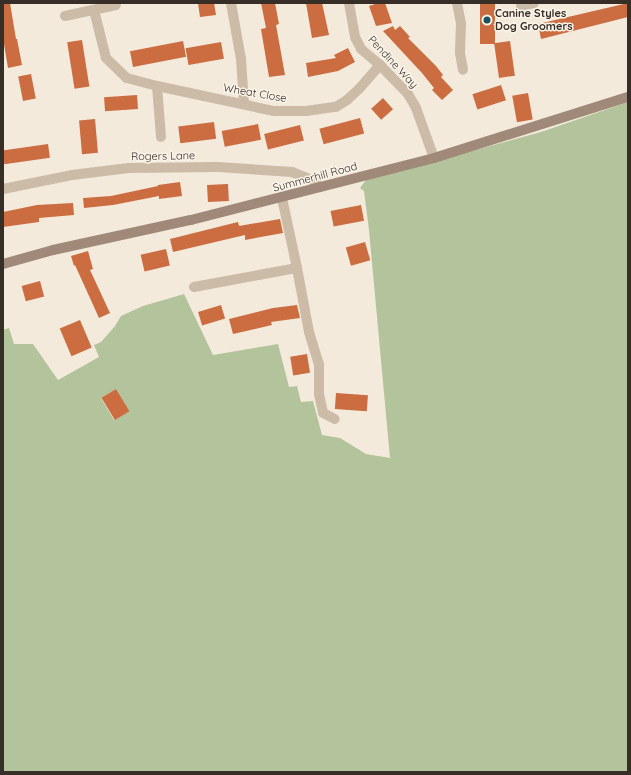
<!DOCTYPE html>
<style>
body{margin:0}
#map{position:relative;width:631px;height:775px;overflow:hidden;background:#f3eadc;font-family:Quicksand,sans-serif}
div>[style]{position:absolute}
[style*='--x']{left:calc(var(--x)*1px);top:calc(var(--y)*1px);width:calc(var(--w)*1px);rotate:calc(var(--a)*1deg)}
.green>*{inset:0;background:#b3c39b}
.building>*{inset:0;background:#cc6c41;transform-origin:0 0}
.street>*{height:10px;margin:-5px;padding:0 5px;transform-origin:5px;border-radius:5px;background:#ccbba7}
.secondary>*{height:10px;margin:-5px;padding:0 5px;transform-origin:5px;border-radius:5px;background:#a08978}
.dots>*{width:11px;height:11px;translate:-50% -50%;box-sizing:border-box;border:2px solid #fbf4e9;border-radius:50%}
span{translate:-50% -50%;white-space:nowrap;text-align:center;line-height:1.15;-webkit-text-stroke:3px #fbf4e9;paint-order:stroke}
.poi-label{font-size:11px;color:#382e28;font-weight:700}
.left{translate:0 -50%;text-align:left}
.street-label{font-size:11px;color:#382e28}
.frame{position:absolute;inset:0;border:4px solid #382e28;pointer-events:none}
</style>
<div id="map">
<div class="green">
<i style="clip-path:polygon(evenodd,628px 102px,628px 772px,3px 772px,3px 330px,9px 328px,14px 344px,33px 344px,58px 380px,99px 357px,94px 345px,101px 342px,115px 326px,121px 316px,143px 306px,184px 294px,213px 355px,278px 344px,289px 387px,297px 386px,301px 402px,313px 401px,322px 435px,340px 438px,366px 454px,390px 458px,369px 230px,364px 191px,360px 188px,366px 180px,541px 132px,628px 102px,116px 389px,128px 411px,114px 420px,101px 398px,116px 389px)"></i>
</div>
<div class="building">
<i style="clip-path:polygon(3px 3px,10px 3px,16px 39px,17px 39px,22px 65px,8px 68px,3px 38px)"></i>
<i style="clip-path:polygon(198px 3px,214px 3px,216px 15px,200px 17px)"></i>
<i style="clip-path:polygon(261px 3px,275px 3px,279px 24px,276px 25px,285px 75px,269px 77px,261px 29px,266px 28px)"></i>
<i style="clip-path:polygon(306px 3px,322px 3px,329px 35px,312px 38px)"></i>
<i style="clip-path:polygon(378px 3px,385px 3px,392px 23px,376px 26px,369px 6px)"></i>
<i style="left:480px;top:3px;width:15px;height:41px"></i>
<i style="clip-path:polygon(628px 3px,628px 17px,541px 39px,538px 24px)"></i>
<i style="clip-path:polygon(393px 26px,395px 30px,400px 26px,410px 37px,408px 38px,436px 66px,443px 75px,441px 77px,453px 90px,442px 100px,432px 90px,434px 88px,422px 73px,383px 31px)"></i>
<i style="left:82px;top:40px;width:47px;height:15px;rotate:81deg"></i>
<i style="left:183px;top:41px;width:16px;height:54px;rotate:79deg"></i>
<i style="left:510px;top:41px;width:35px;height:16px;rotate:82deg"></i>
<i style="left:221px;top:42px;width:17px;height:36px;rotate:80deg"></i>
<i style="clip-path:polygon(348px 48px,355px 62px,338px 71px,308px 77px,306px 63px,336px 58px,334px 55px)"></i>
<i style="left:31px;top:74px;width:25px;height:13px;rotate:79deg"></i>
<i style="left:501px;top:85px;width:16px;height:30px;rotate:72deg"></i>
<i style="left:528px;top:93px;width:27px;height:16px;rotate:80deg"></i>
<i style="left:137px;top:95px;width:14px;height:33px;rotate:86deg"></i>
<i style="left:383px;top:98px;width:15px;height:16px;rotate:48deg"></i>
<i style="left:360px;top:118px;width:16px;height:42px;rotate:75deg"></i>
<i style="left:95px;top:119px;width:34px;height:16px;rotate:85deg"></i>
<i style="left:214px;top:122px;width:17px;height:36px;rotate:83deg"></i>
<i style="left:258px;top:124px;width:16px;height:37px;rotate:79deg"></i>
<i style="left:300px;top:125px;width:16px;height:37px;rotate:76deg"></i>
<i style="left:48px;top:144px;width:14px;height:46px;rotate:82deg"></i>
<i style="clip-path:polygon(180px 182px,182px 196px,159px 199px,159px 196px,113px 205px,84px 208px,83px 198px,111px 196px,158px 186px,158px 185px)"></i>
<i style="left:228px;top:184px;width:17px;height:21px;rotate:87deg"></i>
<i style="clip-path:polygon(73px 203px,74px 215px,39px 218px,39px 222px,3px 227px,3px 212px,37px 205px)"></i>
<i style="left:361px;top:205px;width:16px;height:31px;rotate:79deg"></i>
<i style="clip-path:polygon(280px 219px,283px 233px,245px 240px,245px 235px,173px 252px,170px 239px,238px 222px,239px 226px)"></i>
<i style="left:365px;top:242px;width:19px;height:20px;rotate:74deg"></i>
<i style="left:166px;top:249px;width:17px;height:26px;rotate:77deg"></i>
<i style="clip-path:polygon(88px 251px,93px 269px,90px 270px,110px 313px,99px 318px,75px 265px,74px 266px,71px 256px)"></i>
<i style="left:40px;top:281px;width:16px;height:19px;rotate:75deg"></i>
<i style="left:221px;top:305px;width:14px;height:24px;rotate:73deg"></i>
<i style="clip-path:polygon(297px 305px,300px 318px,271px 322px,272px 325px,233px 334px,229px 319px,273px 308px)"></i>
<i style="left:80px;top:320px;width:30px;height:22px;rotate:67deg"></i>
<i style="left:307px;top:354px;width:19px;height:17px;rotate:81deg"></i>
<i style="left:116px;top:389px;width:26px;height:17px;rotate:59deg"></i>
<i style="left:336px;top:393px;width:32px;height:16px;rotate:4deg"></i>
</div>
<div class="street">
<i style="--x:231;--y:3;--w:57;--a:79.9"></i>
<i style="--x:241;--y:59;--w:45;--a:86.2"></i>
<i style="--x:349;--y:3;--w:35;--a:80"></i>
<i style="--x:355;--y:37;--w:13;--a:63"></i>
<i style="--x:361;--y:49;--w:25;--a:40"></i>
<i style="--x:380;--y:65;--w:40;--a:46"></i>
<i style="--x:408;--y:94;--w:16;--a:60"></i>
<i style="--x:416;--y:108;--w:53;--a:70.2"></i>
<i style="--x:457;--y:3;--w:20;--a:79"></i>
<i style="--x:461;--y:23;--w:30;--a:92"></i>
<i style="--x:460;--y:53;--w:17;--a:80"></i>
<i style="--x:521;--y:6;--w:13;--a:-13"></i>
<i style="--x:94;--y:10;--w:49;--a:76"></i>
<i style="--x:106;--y:58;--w:29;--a:44"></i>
<i style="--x:127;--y:78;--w:31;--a:15"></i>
<i style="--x:157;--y:86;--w:120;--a:12.1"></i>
<i style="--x:274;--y:111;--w:32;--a:0"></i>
<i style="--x:306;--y:111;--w:30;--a:-8"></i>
<i style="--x:336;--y:107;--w:13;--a:-32"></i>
<i style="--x:347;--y:100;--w:16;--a:-43"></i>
<i style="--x:359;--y:89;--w:32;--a:-49"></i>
<i style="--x:65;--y:16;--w:52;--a:-12.2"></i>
<i style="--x:157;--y:86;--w:51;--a:85.5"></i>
<i style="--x:3;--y:189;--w:70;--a:-11.5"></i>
<i style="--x:72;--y:175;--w:57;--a:-7"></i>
<i style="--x:129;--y:168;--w:89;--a:-0.6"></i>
<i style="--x:218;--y:167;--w:74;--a:3.9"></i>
<i style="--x:292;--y:172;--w:22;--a:22"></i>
<i style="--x:312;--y:180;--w:11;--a:41"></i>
<i style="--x:297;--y:268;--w:65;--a:79.4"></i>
<i style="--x:309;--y:332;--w:34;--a:73"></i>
<i style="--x:319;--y:364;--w:30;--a:90"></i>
<i style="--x:319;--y:394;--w:19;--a:78"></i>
<i style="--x:323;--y:413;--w:13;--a:27"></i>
<i style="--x:194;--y:287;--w:105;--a:-10.5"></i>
<i style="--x:297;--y:268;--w:72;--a:-102.1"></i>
</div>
<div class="secondary">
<i style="--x:3;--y:264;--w:52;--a:-15.6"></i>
<i style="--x:53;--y:250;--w:141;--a:-12.3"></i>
<i style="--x:191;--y:220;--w:251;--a:-14.3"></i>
<i style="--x:434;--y:158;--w:203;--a:-17.5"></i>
</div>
<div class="dots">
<i style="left:487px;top:20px;background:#1b535c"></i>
</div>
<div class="poi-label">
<span class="left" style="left:495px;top:20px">Canine Styles<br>Dog Groomers</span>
</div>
<div class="street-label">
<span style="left:393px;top:62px;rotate:47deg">Pendine Way</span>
<span style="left:255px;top:93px;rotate:10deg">Wheat Close</span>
<span style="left:163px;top:156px;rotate:-1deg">Rogers Lane</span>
<span style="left:315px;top:177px;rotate:-15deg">Summerhill Road</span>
</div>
<div class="frame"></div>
</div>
